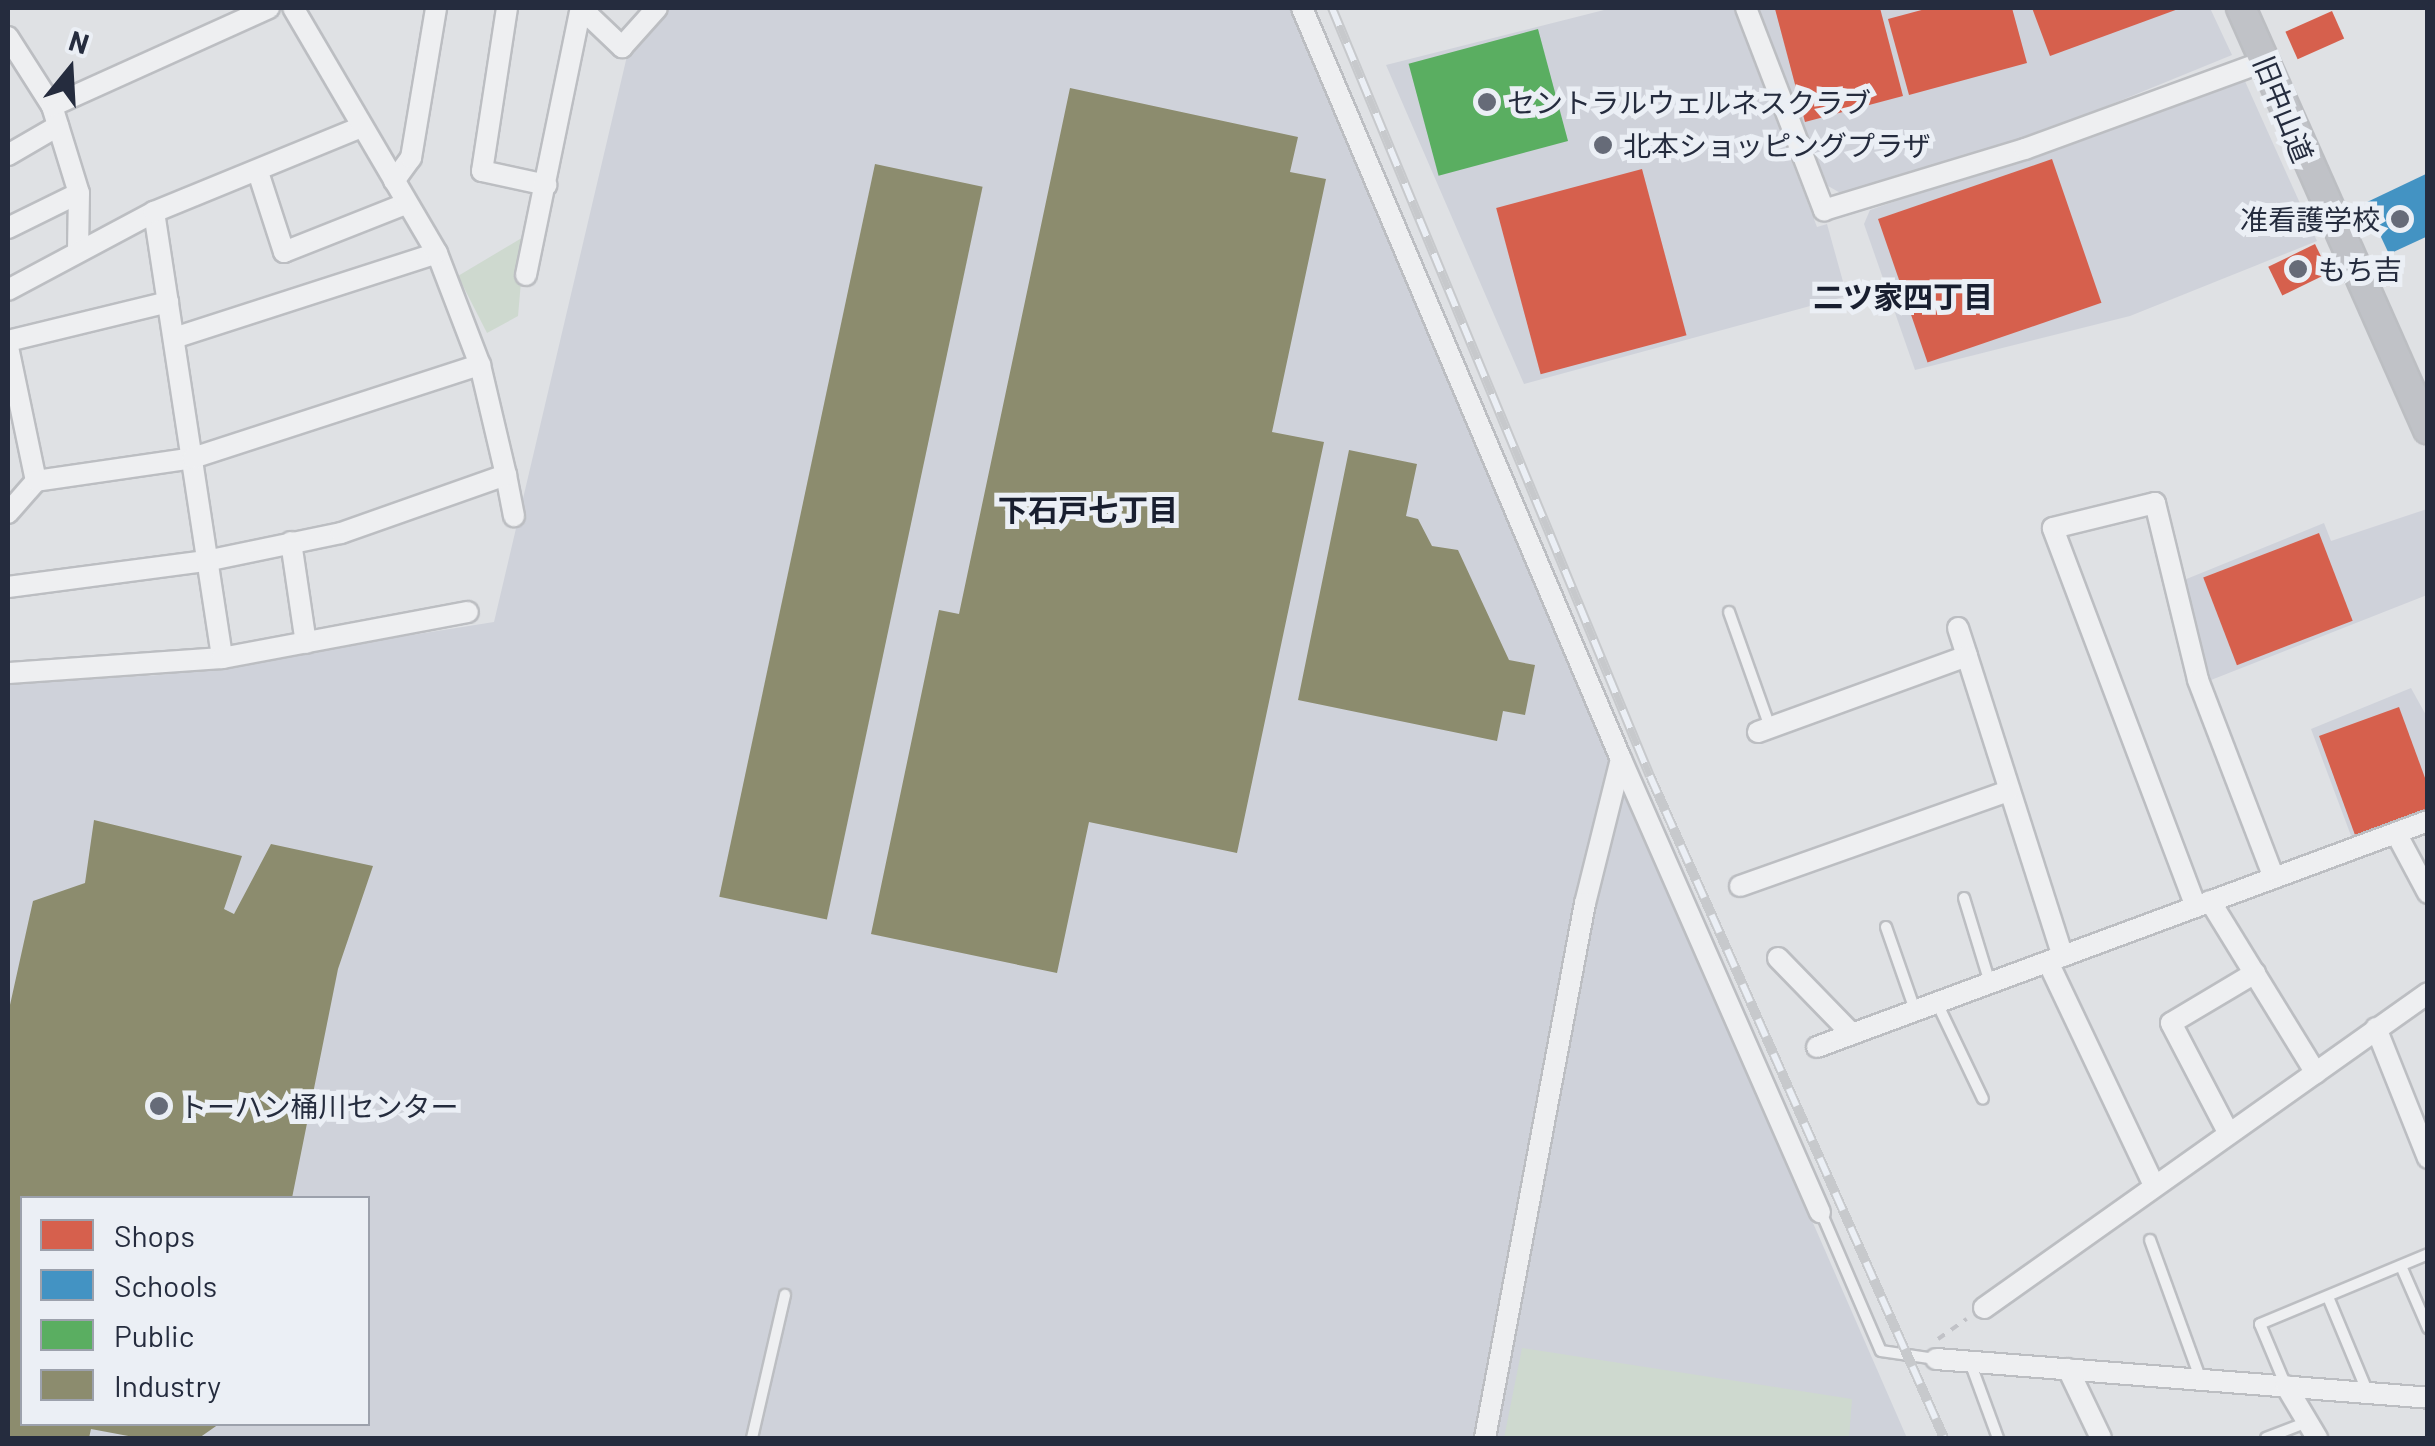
<!DOCTYPE html>
<meta charset="utf-8">
<style>
body{margin:0}
#map{position:relative;width:2435px;height:1446px;overflow:hidden;background:#dfe1e4;font-family:Barlow,"Noto Sans JP",sans-serif}
div>[style]{position:absolute}
[style*='--x']{left:calc(var(--x)*1px);top:calc(var(--y)*1px);width:calc(var(--w)*1px);rotate:calc(var(--a)*1deg)}
.built>*{inset:0;background:#cfd2da}
.green>*{inset:0;background:#ced9cf}
.shops>*{inset:0;background:#d6604d;transform-origin:0 0}
.schools>*{inset:0;background:#4393c3}
.public>*{inset:0;background:#5aae61;transform-origin:0 0}
.industry>*{inset:0;background:#8c8c6e;transform-origin:0 0}
.path>*{height:4px;margin-top:-2px;transform-origin:0;background:repeating-linear-gradient(90deg,#c1c2c7 0 8px,transparent 0 16px)}
.roads{filter:drop-shadow(2px 0 #bcbec2) drop-shadow(-2px 0 #bcbec2) drop-shadow(0 2px #bcbec2) drop-shadow(0 -2px #bcbec2)}
.service>*{height:10px;margin:-5px;padding:0 5px;transform-origin:5px;border-radius:5px;background:#eeeff1}
.minor>*{height:20px;margin:-10px;padding:0 10px;transform-origin:10px;border-radius:10px;background:#eeeff1}
.secondary>*{height:28px;margin:-14px;padding:0 14px;transform-origin:14px;border-radius:14px;background:#c0c2c7}
.rail>*{height:10px;margin-top:-5px;transform-origin:0;background:repeating-linear-gradient(90deg,#ebeff5 0 19px,#c7c9cc 0 38px);box-sizing:border-box;border-block:2px solid #c7c9cc}
.dots>*{width:28px;height:28px;translate:-50% -50%;box-sizing:border-box;border:5px solid #ebeff5;border-radius:50%}
span{translate:-50% -50%;white-space:nowrap;text-align:center;line-height:1.15;-webkit-text-stroke:10px #ebeff5;paint-order:stroke}
.poi-label{font-size:28px;color:#252c3e}
.left{translate:0 -50%;text-align:left}
.right{translate:-100% -50%;text-align:right}
.street-label{font-size:28px;color:#252c3e}
.neighbourhood-label{font-size:30px;color:#181e2f;font-weight:700}
.frame{position:absolute;inset:0;border:10px solid #252c3e;pointer-events:none}
.legend{position:absolute;left:20px;top:1196px;width:350px;height:230px;box-sizing:border-box;background:#ebeff5;border:2px solid #9ca1ac;margin:0;padding:12px 18px;list-style:none;font-size:30px;color:#252c3e}
.legend li{display:flex;align-items:center;gap:20px;height:50px}
.legend b{width:50px;border:2px solid #9ca1ac}
.north{position:absolute;left:20px;top:20px;width:100px;height:100px;-webkit-text-stroke:8px #ebeff5;paint-order:stroke;rotate:18deg;font-size:28px;font-weight:700;line-height:40px;text-align:center;color:#252c3e}
.north::after{content:'';display:block;margin:auto;width:35px;height:45px;background:#252c3e;clip-path:polygon(50% 0,100% 100%,50% 72%,0 100%)}
</style>
<div id="map">
<div class="built">
<i style="clip-path:polygon(evenodd,667px 8px,1294px 8px,1599px 733px,1907px 1438px,8px 1438px,8px 683px,160px 675px,494px 622px,627px 56px,667px 8px,22px 1198px,368px 1198px,368px 1424px,22px 1424px,22px 1198px)"></i>
<i style="clip-path:polygon(1612px 8px,1733px 8px,1817px 227px,1827px 224px,1847px 296px,1524px 384px,1386px 65px)"></i>
<i style="clip-path:polygon(1758px 8px,2210px 8px,2232px 55px,2046px 131px,1844px 195px,1828px 186px)"></i>
<i style="clip-path:polygon(2244px 79px,2317px 241px,2130px 316px,1915px 370px,1864px 224px,1870px 210px)"></i>
<i style="clip-path:polygon(2427px 509px,2427px 595px,2211px 680px,2184px 580px,2324px 523px,2331px 541px)"></i>
<i style="clip-path:polygon(2411px 688px,2427px 717px,2427px 814px,2353px 841px,2311px 729px)"></i>
</div>
<div class="green">
<i style="clip-path:polygon(525px 236px,518px 316px,487px 333px,458px 276px)"></i>
<i style="clip-path:polygon(1522px 1348px,1852px 1399px,1849px 1438px,1504px 1438px)"></i>
</div>
<div class="shops">
<i style="clip-path:polygon(1880px 8px,1903px 96px,1805px 122px,1775px 9px)"></i>
<i style="clip-path:polygon(1929px 8px,2012px 8px,2027px 63px,1909px 95px,1888px 19px)"></i>
<i style="clip-path:polygon(2032px 8px,2181px 8px,2050px 56px)"></i>
<i style="left:2332px;top:11px;width:30px;height:51px;rotate:66deg"></i>
<i style="left:2052px;top:159px;width:152px;height:184px;rotate:71deg"></i>
<i style="left:1642px;top:169px;width:172px;height:151px;rotate:75deg"></i>
<i style="left:2315px;top:244px;width:32px;height:52px;rotate:64deg"></i>
<i style="left:2319px;top:533px;width:94px;height:124px;rotate:69deg"></i>
<i style="clip-path:polygon(2399px 707px,2428px 786px,2428px 809px,2355px 835px,2319px 736px)"></i>
</div>
<div class="schools">
<i style="clip-path:polygon(2428px 173px,2428px 236px,2389px 254px,2365px 203px)"></i>
</div>
<div class="public">
<i style="left:1538px;top:29px;width:116px;height:134px;rotate:75deg"></i>
</div>
<div class="industry">
<i style="clip-path:polygon(1070px 88px,1298px 137px,1290px 172px,1326px 179px,1272px 432px,1324px 442px,1237px 853px,1089px 822px,1057px 973px,871px 934px,939px 610px,959px 614px)"></i>
<i style="left:875px;top:164px;width:110px;height:749px;rotate:12deg"></i>
<i style="clip-path:polygon(1349px 450px,1417px 464px,1406px 516px,1418px 519px,1432px 546px,1458px 550px,1509px 660px,1535px 665px,1525px 715px,1503px 711px,1497px 741px,1298px 700px)"></i>
<i style="clip-path:polygon(94px 820px,242px 856px,224px 909px,234px 914px,271px 844px,373px 866px,338px 969px,292px 1198px,22px 1198px,22px 1424px,219px 1424px,199px 1438px,139px 1438px,91px 1429px,89px 1438px,8px 1438px,8px 1014px,33px 901px,85px 883px)"></i>
</div>
<div class="path">
<i style="--x:1938;--y:1339;--w:35;--a:-35"></i>
</div>
<div class="roads">
<div class="service">
<i style="--x:1729;--y:612;--w:122;--a:70.4"></i>
<i style="--x:1964;--y:898;--w:89;--a:73"></i>
<i style="--x:1886;--y:927;--w:88;--a:70.7"></i>
<i style="--x:1937;--y:1003;--w:106;--a:64.4"></i>
<i style="--x:1821;--y:1212;--w:151;--a:66.7"></i>
<i style="--x:1881;--y:1351;--w:56;--a:8.3"></i>
<i style="--x:2150;--y:1240;--w:149;--a:70"></i>
<i style="--x:2401;--y:1266;--w:68;--a:66.5"></i>
<i style="--x:2328;--y:1297;--w:104;--a:67.4"></i>
<i style="--x:1970;--y:1362;--w:81;--a:69.8"></i>
<i style="--x:2286;--y:1386;--w:67;--a:-112.8"></i>
<i style="--x:2260;--y:1324;--w:182;--a:-22.6"></i>
<i style="--x:752;--y:1438;--w:147;--a:-77"></i>
<i style="--x:2266;--y:1438;--w:42;--a:-21"></i>
</div>
<div class="minor">
<i style="--x:507;--y:8;--w:165;--a:98.7"></i>
<i style="--x:482;--y:171;--w:66;--a:12.2"></i>
<i style="--x:581;--y:8;--w:57;--a:43.6"></i>
<i style="--x:622;--y:47;--w:52;--a:-48.1"></i>
<i style="--x:1302;--y:8;--w:816;--a:66.99"></i>
<i style="--x:1621;--y:759;--w:148;--a:104"></i>
<i style="--x:1585;--y:903;--w:544;--a:100.59"></i>
<i style="--x:1746;--y:8;--w:217;--a:68.9"></i>
<i style="--x:1824;--y:210;--w:210;--a:-16.9"></i>
<i style="--x:2025;--y:149;--w:256;--a:-20.1"></i>
<i style="--x:8;--y:37;--w:82;--a:57.5"></i>
<i style="--x:52;--y:106;--w:91;--a:72.8"></i>
<i style="--x:79;--y:193;--w:55;--a:91"></i>
<i style="--x:52;--y:106;--w:238;--a:-24.3"></i>
<i style="--x:8;--y:155;--w:58;--a:-30.1"></i>
<i style="--x:258;--y:172;--w:84;--a:72"></i>
<i style="--x:284;--y:252;--w:130;--a:-21.6"></i>
<i style="--x:394;--y:181;--w:29;--a:-54"></i>
<i style="--x:411;--y:158;--w:152;--a:-80.5"></i>
<i style="--x:154;--y:212;--w:451;--a:81.3"></i>
<i style="--x:8;--y:228;--w:79;--a:-26.2"></i>
<i style="--x:526;--y:275;--w:273;--a:-78.4"></i>
<i style="--x:8;--y:290;--w:166;--a:-28.1"></i>
<i style="--x:154;--y:212;--w:222;--a:-22.3"></i>
<i style="--x:174;--y:338;--w:276;--a:-17.9"></i>
<i style="--x:8;--y:341;--w:165;--a:-13.7"></i>
<i style="--x:8;--y:347;--w:137;--a:78.2"></i>
<i style="--x:506;--y:475;--w:42;--a:79"></i>
<i style="--x:8;--y:513;--w:43;--a:-48.8"></i>
<i style="--x:36;--y:481;--w:159;--a:-8.3"></i>
<i style="--x:193;--y:458;--w:302;--a:-18"></i>
<i style="--x:291;--y:542;--w:102;--a:81.6"></i>
<i style="--x:8;--y:587;--w:200;--a:-7.5"></i>
<i style="--x:206;--y:561;--w:138;--a:-11.7"></i>
<i style="--x:341;--y:533;--w:175;--a:-19.4"></i>
<i style="--x:506;--y:475;--w:113;--a:-103.3"></i>
<i style="--x:480;--y:365;--w:120;--a:-111"></i>
<i style="--x:437;--y:253;--w:284;--a:-120.4"></i>
<i style="--x:1958;--y:628;--w:29;--a:72"></i>
<i style="--x:8;--y:673;--w:215;--a:-4"></i>
<i style="--x:222;--y:658;--w:250;--a:-10.6"></i>
<i style="--x:1758;--y:732;--w:222;--a:-20"></i>
<i style="--x:1967;--y:656;--w:315;--a:72.3"></i>
<i style="--x:1621;--y:759;--w:495;--a:66.3"></i>
<i style="--x:2396;--y:833;--w:68;--a:61.9"></i>
<i style="--x:1740;--y:886;--w:284;--a:-19.5"></i>
<i style="--x:2210;--y:901;--w:202;--a:58.4"></i>
<i style="--x:2196;--y:907;--w:405;--a:-110.7"></i>
<i style="--x:2053;--y:528;--w:105;--a:-13.8"></i>
<i style="--x:2155;--y:503;--w:182;--a:76.3"></i>
<i style="--x:2198;--y:680;--w:212;--a:69"></i>
<i style="--x:1778;--y:958;--w:106;--a:45.8"></i>
<i style="--x:2048;--y:962;--w:245;--a:64.6"></i>
<i style="--x:2376;--y:1028;--w:140;--a:68.2"></i>
<i style="--x:1817;--y:1047;--w:651;--a:-20.3"></i>
<i style="--x:2228;--y:1132;--w:123;--a:-117.6"></i>
<i style="--x:2171;--y:1023;--w:98;--a:-30.8"></i>
<i style="--x:1984;--y:1308;--w:544;--a:-35.35"></i>
<i style="--x:1936;--y:1359;--w:494;--a:4.5"></i>
<i style="--x:2068;--y:1369;--w:76;--a:64.4"></i>
<i style="--x:2286;--y:1386;--w:61;--a:59.2"></i>
</div>
<div class="secondary">
<i style="--x:2241;--y:8;--w:461;--a:66.1"></i>
</div>
</div>
<div class="rail">
<i style="--x:1332;--y:8;--w:831;--a:67.51"></i>
<i style="--x:1650;--y:776;--w:724;--a:66.05"></i>
</div>
<div class="dots">
<i style="left:1487px;top:102px;background:#666b78"></i>
<i style="left:1603px;top:145px;background:#666b78"></i>
<i style="left:2400px;top:219px;background:#666b78"></i>
<i style="left:2298px;top:269px;background:#666b78"></i>
<i style="left:159px;top:1106px;background:#666b78"></i>
</div>
<div class="poi-label">
<span class="left" style="left:1507px;top:102px">セントラルウェルネスクラブ</span>
<span class="left" style="left:1623px;top:145px">北本ショッピングプラザ</span>
<span class="right" style="left:2380px;top:219px">准看護学校</span>
<span class="left" style="left:2318px;top:269px">もち吉</span>
<span class="left" style="left:179px;top:1106px">トーハン桶川センター</span>
</div>
<div class="street-label">
<span style="left:2284px;top:109px;rotate:68deg">旧中山道</span>
</div>
<div class="neighbourhood-label">
<span style="left:1903px;top:296px">二ツ家四丁目</span>
<span style="left:1088px;top:509px">下石戸七丁目</span>
</div>
<div class="frame"></div>
<ul class="legend">
<li><b style="height:28px;background:#d6604d"></b>Shops</li>
<li><b style="height:28px;background:#4393c3"></b>Schools</li>
<li><b style="height:28px;background:#5aae61"></b>Public</li>
<li><b style="height:28px;background:#8c8c6e"></b>Industry</li>
</ul>
<div class="north">N</div>
</div>
